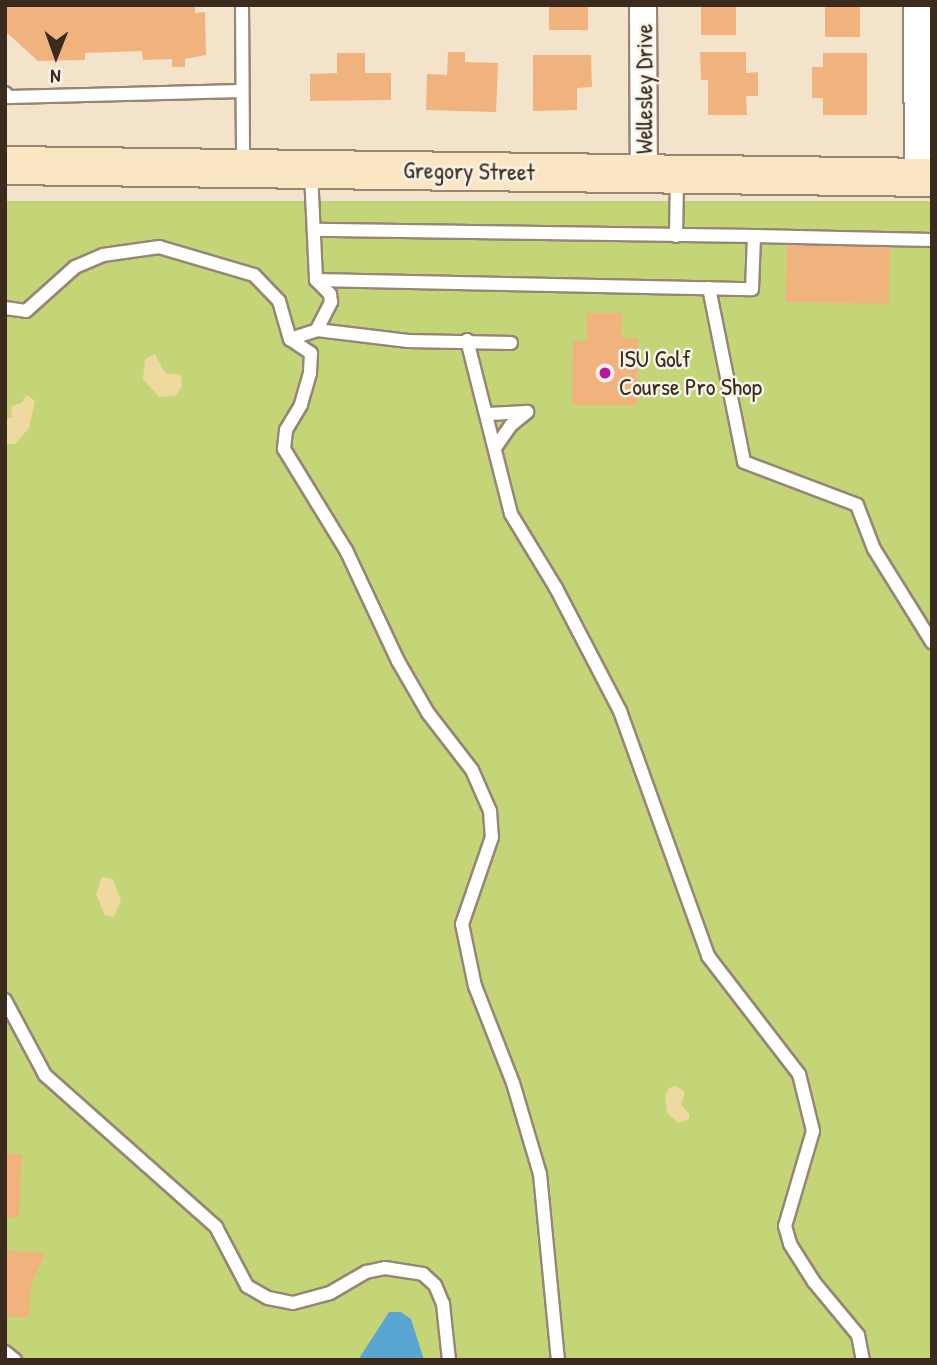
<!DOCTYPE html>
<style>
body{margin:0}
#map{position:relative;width:937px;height:1365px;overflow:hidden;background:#f4e3cb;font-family:"Patrick Hand",sans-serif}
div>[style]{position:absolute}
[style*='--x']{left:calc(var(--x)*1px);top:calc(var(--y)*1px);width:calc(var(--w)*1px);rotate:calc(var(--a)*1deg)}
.green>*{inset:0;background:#c4d577;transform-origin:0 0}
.sand>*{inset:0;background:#eeda9e}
.water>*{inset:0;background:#59a6d2}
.building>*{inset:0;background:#f1b37d;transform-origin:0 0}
.roads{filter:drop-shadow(2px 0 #988674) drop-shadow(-2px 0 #988674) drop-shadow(0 2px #988674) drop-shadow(0 -2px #988674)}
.service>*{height:12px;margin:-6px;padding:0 6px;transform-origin:6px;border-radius:6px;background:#fff}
.minor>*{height:26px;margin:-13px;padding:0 13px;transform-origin:13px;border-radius:13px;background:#fff}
.secondary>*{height:37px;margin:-18.5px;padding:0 18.5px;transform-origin:18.5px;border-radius:18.5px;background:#fbe6c3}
.dots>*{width:19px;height:19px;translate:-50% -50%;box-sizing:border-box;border:4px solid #f7f3e8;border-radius:50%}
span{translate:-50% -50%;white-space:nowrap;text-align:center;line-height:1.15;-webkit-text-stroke:5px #f7f3e8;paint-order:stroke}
.street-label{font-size:24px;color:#3b2a1e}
.poi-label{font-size:24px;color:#3b2a1e}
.left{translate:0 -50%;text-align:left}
.frame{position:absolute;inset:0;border:7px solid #3b2a1e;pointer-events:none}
.north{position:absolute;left:21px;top:21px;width:70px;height:70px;-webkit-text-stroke:5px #f7f3e8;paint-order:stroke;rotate:181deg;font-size:19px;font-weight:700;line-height:28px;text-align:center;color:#3b2a1e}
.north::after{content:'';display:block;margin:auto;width:24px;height:32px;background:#3b2a1e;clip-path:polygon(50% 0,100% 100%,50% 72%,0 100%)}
</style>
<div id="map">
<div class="green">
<i style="left:5px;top:201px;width:927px;height:1159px"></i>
</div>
<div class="sand">
<i style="clip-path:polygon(155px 354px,165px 373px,181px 375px,182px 385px,176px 396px,159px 397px,143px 379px,145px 359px)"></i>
<i style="clip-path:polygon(26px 395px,35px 401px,29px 428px,15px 444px,5px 444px,5px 419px,12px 417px,11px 406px,22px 403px)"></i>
<i style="clip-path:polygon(102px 877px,113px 879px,121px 901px,114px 917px,105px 915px,96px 894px)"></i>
<i style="clip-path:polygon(676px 1086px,685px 1092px,681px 1105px,689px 1114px,689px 1119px,678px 1123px,667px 1113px,665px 1097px,669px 1088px)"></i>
</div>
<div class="water">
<i style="clip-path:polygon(389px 1312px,401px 1312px,411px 1319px,424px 1360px,358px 1360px)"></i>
</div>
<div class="building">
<i style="clip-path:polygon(5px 5px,195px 5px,195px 13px,205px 12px,206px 55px,185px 59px,185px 67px,172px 67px,172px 59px,143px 60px,142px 51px,85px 53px,85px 60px,38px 61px,5px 31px)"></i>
<i style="left:549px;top:5px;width:39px;height:25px"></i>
<i style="left:701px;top:5px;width:35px;height:30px"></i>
<i style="left:825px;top:5px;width:35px;height:32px"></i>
<i style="clip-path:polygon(448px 52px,465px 52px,465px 62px,498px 63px,496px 112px,426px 110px,427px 74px,447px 75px)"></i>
<i style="clip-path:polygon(700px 52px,746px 52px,746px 73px,758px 72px,758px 96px,746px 96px,747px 115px,708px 115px,708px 80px,701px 80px)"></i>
<i style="clip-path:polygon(337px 53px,365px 53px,365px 73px,391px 73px,391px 100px,310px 101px,310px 74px,337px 73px)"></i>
<i style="clip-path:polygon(823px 53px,867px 53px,867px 115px,823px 115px,823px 98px,812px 98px,812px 67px,823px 67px)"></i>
<i style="clip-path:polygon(533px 55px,591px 55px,592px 87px,577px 88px,577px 110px,533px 111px)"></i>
<i style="left:787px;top:242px;width:103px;height:60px;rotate:1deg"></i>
<i style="clip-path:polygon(587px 313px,622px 313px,621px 338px,638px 338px,637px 405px,572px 405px,573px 341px,587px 341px)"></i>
<i style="left:5px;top:1153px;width:17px;height:64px;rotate:3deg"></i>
<i style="clip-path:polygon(5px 1250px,46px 1253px,31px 1284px,29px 1317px,5px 1317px)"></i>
</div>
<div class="roads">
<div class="service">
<i style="--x:242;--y:5;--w:159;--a:89.6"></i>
<i style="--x:5;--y:93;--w:6;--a:45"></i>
<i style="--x:9;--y:97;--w:232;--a:-1.5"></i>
<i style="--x:311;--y:173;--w:107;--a:87.3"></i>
<i style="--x:316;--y:280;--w:436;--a:1.2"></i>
<i style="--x:752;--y:289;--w:53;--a:-87.8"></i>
<i style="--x:754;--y:236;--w:440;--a:-179.2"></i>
<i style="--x:676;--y:236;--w:59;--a:-89"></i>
<i style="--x:754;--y:236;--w:178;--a:1.3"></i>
<i style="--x:316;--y:280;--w:20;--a:45"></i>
<i style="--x:330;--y:294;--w:8;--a:83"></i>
<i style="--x:331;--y:302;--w:31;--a:117"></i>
<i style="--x:709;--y:288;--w:177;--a:78.6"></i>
<i style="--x:744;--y:462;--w:121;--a:20.8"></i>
<i style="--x:857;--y:505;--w:47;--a:68.9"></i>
<i style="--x:874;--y:549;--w:110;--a:58.1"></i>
<i style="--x:5;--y:308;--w:21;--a:8"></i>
<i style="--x:26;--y:311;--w:66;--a:-41.9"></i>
<i style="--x:75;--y:267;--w:30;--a:-23"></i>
<i style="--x:103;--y:255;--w:57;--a:-8.1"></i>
<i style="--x:159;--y:247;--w:99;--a:16.4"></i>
<i style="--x:254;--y:275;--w:36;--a:46"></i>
<i style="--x:279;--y:301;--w:40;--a:74"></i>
<i style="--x:290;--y:339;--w:28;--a:-18"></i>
<i style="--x:317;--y:330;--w:92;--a:6.9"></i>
<i style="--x:408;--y:341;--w:103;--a:1.1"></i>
<i style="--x:290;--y:339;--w:25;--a:34"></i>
<i style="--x:311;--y:353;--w:20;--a:93"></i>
<i style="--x:310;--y:373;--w:33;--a:106"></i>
<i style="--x:301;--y:405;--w:29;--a:121"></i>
<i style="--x:286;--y:430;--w:19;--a:96"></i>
<i style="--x:284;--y:449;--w:119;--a:58.5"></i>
<i style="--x:346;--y:550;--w:123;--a:64.9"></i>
<i style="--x:398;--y:661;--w:60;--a:60"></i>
<i style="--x:428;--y:713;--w:72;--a:52.3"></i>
<i style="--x:472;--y:770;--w:45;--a:66.3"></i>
<i style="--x:490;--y:811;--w:26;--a:86"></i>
<i style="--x:492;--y:837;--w:92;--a:109"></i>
<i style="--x:462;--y:924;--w:63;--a:78.2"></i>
<i style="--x:475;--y:986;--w:104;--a:68.6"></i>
<i style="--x:513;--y:1083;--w:95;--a:73.5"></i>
<i style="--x:540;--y:1174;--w:187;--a:84.5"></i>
<i style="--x:467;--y:340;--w:179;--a:75.8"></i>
<i style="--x:511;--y:514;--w:87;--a:58.7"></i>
<i style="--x:556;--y:588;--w:139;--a:62.5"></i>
<i style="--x:620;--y:711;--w:260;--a:70.2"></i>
<i style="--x:708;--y:956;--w:149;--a:52.4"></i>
<i style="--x:799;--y:1074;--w:59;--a:76.2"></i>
<i style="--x:813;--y:1131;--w:99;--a:106.4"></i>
<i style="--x:785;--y:1226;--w:19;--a:74"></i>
<i style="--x:790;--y:1244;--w:45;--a:57.7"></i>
<i style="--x:814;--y:1282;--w:69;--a:50.3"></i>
<i style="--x:858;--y:1335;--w:25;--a:79"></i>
<i style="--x:488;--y:414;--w:39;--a:-3"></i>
<i style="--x:497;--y:445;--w:24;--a:-55"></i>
<i style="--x:511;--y:425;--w:21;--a:-39"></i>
<i style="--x:5;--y:1000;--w:85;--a:61.9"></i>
<i style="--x:45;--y:1075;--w:229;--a:41.6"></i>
<i style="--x:216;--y:1227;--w:67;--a:62.3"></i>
<i style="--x:247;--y:1286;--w:24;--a:30"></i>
<i style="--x:268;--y:1298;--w:25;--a:11"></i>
<i style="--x:293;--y:1303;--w:38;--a:-15"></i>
<i style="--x:330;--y:1293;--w:42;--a:-30.3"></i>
<i style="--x:366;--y:1272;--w:19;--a:-12"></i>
<i style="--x:385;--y:1268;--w:38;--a:9"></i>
<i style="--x:423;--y:1274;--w:16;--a:43"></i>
<i style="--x:435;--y:1285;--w:21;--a:67"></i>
<i style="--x:443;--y:1304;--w:56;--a:83.9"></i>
<i style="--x:5;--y:1352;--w:13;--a:39"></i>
</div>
<div class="minor">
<i style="--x:643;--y:5;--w:168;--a:89.7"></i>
<i style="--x:917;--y:5;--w:172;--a:89.7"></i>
</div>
<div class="secondary">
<i style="--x:5;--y:165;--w:927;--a:0.74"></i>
</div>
</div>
<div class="dots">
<i style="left:605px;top:373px;background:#b5179e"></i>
</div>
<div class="street-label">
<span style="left:644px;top:89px;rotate:-90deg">Wellesley Drive</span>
<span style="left:469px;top:171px;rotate:1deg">Gregory Street</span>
</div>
<div class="poi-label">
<span class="left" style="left:619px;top:373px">ISU Golf<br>Course Pro Shop</span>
</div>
<div class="frame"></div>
<div class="north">N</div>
</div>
